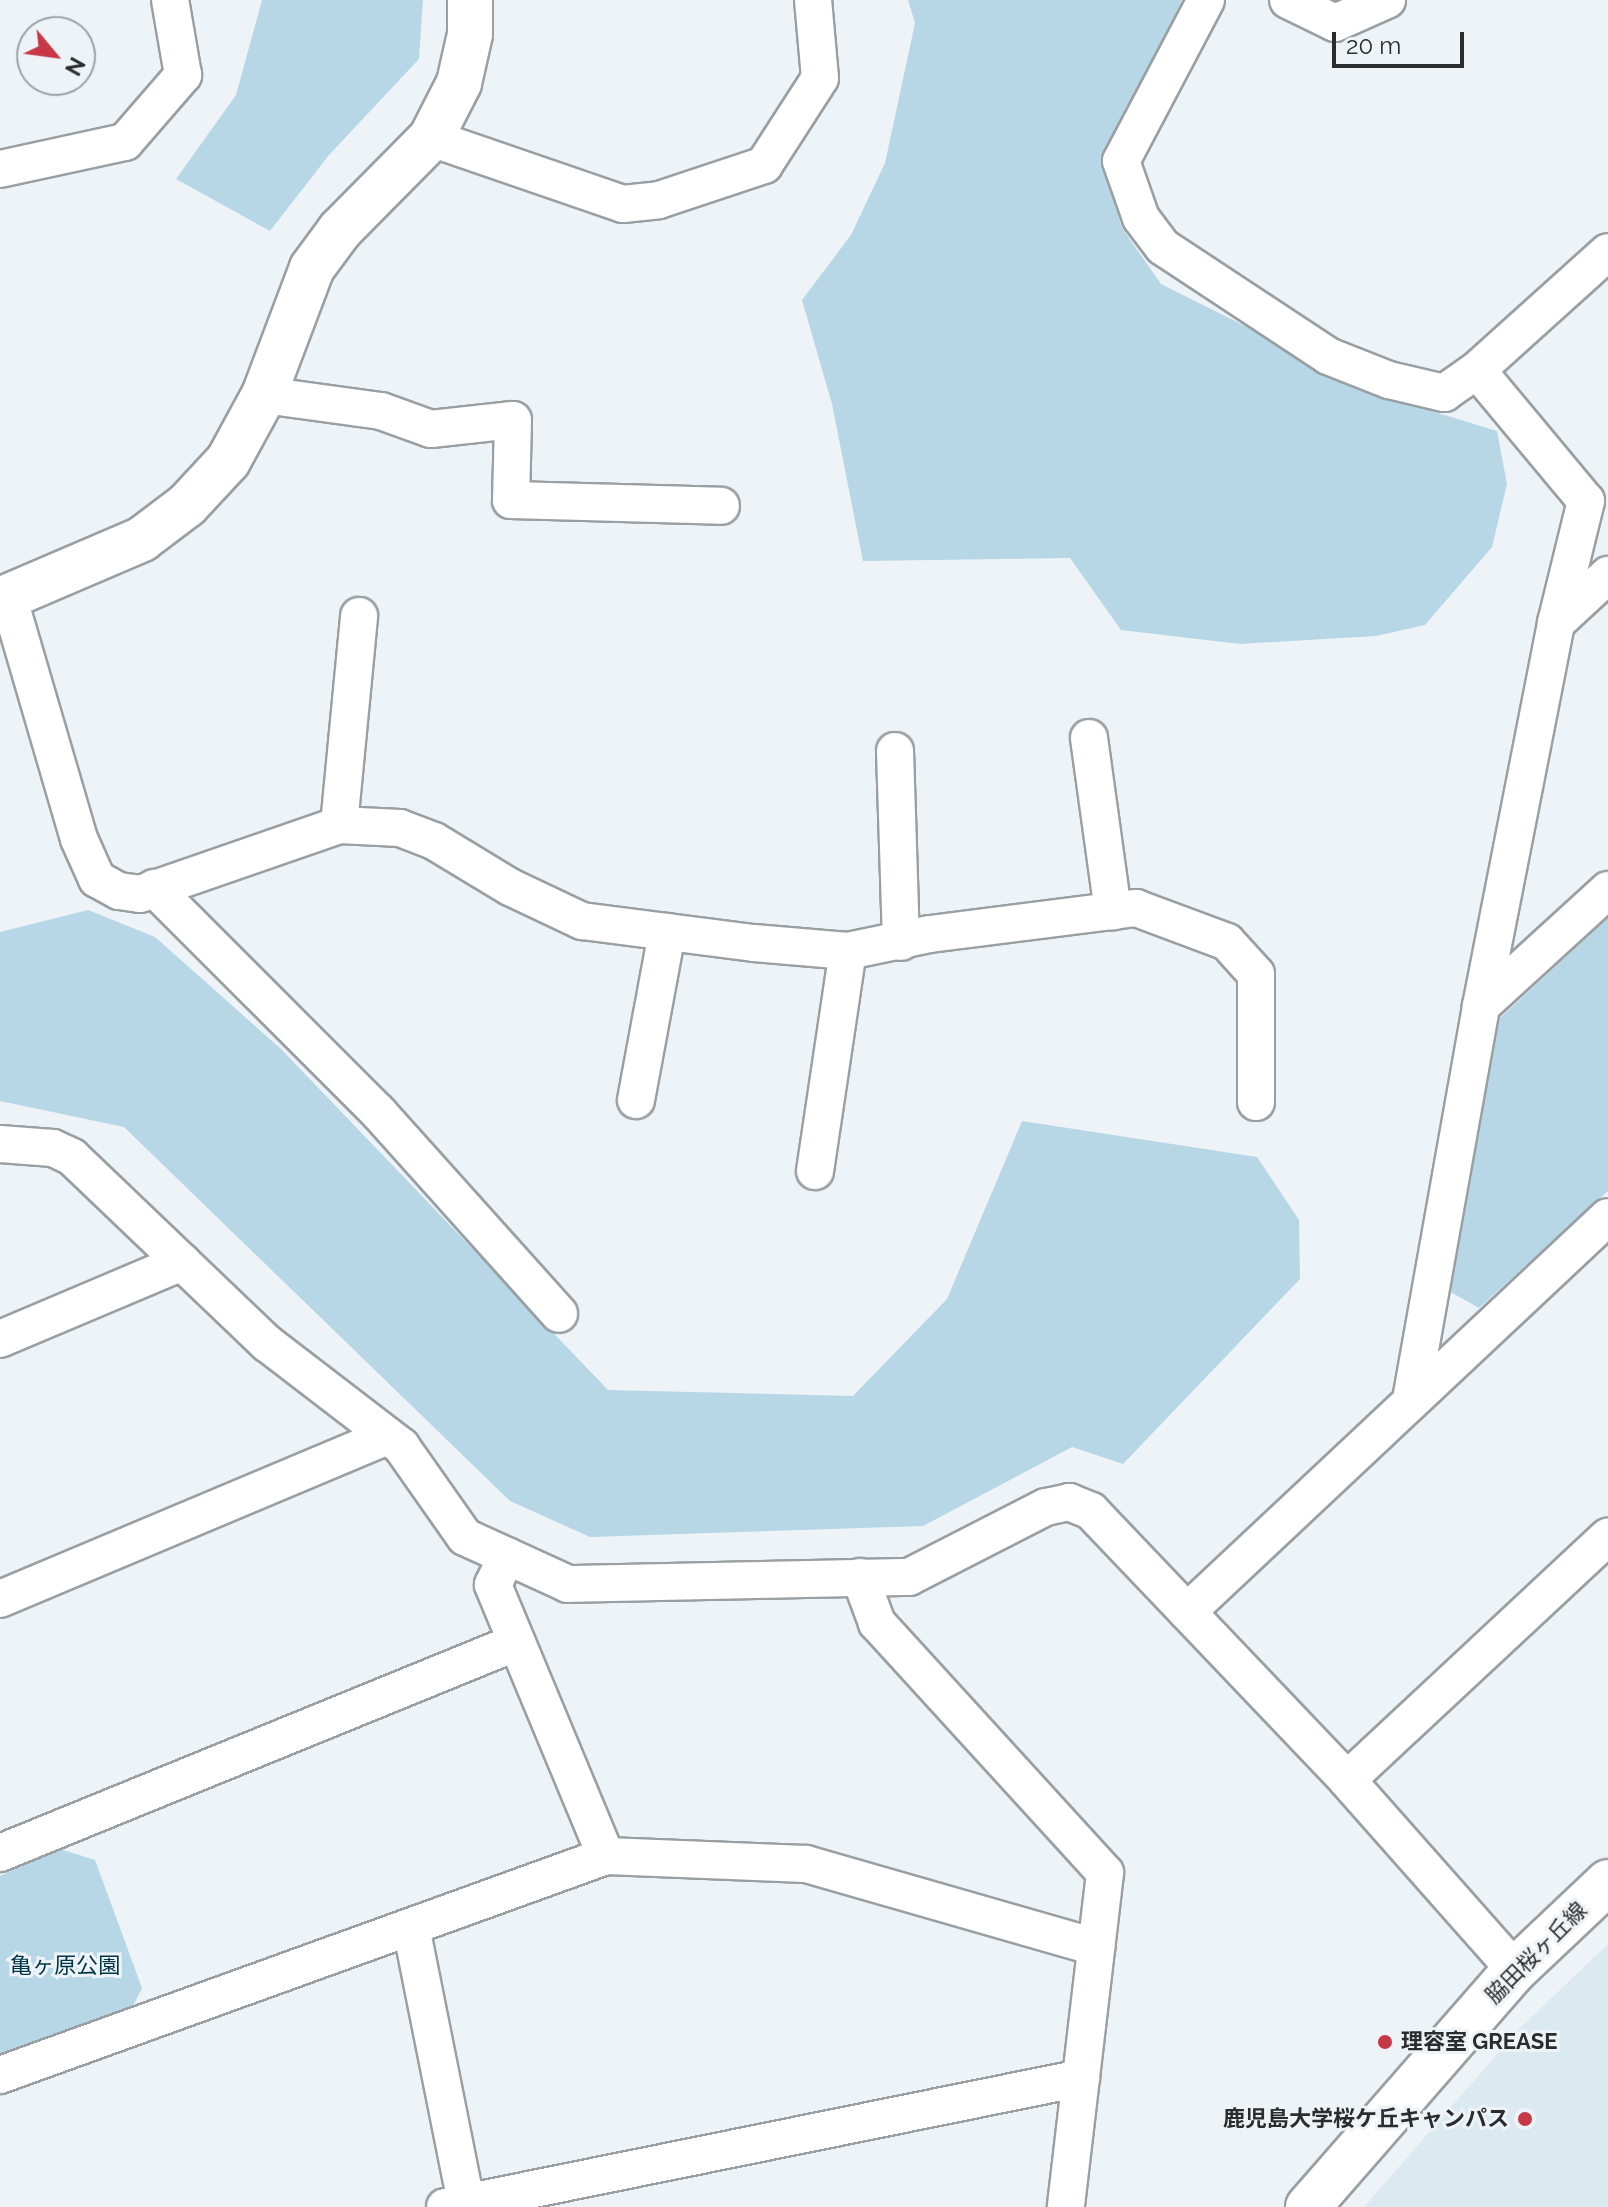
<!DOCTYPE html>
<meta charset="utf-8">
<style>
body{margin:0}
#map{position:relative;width:1608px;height:2207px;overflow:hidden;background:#edf3f7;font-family:Raleway,"Noto Sans JP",sans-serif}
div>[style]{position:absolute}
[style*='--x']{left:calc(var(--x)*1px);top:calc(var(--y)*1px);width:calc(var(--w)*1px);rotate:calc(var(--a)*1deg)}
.built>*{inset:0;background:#dbe9f0}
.green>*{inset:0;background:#b7d7e6}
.roads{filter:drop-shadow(2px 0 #999fa2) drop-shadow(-2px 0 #999fa2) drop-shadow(0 2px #999fa2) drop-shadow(0 -2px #999fa2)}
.minor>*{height:36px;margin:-18px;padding:0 18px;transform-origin:18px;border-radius:18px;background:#fff}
.tertiary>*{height:44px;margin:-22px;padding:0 22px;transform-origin:22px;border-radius:22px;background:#fff}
.dots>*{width:22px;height:22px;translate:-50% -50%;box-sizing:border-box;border:4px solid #edf3f7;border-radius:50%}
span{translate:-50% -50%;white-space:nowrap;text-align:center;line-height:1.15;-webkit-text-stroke:6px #edf3f7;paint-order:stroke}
.street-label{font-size:22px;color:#2a2c2d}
.park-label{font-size:22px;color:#003447}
.poi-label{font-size:22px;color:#2a2c2d;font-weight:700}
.left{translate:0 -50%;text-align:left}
.right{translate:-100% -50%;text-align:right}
.north{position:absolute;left:16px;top:16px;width:80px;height:80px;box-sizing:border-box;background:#edf3f7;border:2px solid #9fa3a6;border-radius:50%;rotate:119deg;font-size:22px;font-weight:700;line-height:32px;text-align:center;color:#2a2c2d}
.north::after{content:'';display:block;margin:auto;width:28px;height:36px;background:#c73746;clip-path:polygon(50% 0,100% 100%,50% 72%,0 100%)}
.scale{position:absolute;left:1332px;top:32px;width:132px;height:36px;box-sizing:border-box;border:4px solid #2a2c2d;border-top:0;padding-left:10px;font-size:24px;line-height:28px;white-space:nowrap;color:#2a2c2d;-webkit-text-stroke:6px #edf3f7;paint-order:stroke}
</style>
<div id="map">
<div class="built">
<i style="clip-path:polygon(1608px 1944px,1608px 2207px,1364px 2207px,1518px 2030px)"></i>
</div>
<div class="green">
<i style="clip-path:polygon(262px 0,423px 0,419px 59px,329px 155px,270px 231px,176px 179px,236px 95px)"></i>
<i style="clip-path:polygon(908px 0,1182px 0,1104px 168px,1122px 228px,1161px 284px,1389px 398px,1497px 431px,1507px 484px,1492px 547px,1425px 625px,1376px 636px,1240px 644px,1121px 630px,1070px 558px,863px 561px,832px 404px,802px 300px,851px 235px,885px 163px,915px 23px)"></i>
<i style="clip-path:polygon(88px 910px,155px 937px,281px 1049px,608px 1390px,853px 1396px,947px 1299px,1022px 1121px,1257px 1157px,1299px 1220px,1300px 1279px,1123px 1464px,1072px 1447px,923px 1526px,590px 1537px,510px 1501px,124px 1127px,0 1101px,0 932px)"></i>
<i style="clip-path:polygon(1608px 918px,1608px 1191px,1479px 1308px,1447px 1290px,1499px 1019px)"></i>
<i style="clip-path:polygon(60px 1849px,95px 1860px,142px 1988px,131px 2010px,0 2057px,0 1876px)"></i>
</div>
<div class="roads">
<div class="minor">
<i style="--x:1206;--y:0;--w:182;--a:117.8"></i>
<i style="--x:1121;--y:161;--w:60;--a:70.7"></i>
<i style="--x:1141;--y:218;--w:36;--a:53"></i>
<i style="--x:1163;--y:247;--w:198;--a:33.4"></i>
<i style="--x:1328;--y:356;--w:66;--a:21.5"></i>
<i style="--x:1389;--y:380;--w:57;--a:13.3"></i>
<i style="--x:1444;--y:393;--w:40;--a:-34.9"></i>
<i style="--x:1477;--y:370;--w:176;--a:-42"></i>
<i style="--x:1288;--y:0;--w:52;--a:26.1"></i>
<i style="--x:1335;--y:23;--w:57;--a:-23.9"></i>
<i style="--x:431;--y:138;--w:203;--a:19"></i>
<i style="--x:623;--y:204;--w:36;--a:-6"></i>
<i style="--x:659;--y:200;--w:111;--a:-18.4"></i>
<i style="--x:764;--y:165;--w:103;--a:-57.2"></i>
<i style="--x:820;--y:78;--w:78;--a:-95.1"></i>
<i style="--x:0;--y:169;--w:128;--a:-12.2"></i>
<i style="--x:125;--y:142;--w:89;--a:-49.1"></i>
<i style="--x:183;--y:75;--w:76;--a:-99.8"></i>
<i style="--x:264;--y:395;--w:118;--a:7.8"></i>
<i style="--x:381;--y:411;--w:53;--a:19.8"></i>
<i style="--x:431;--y:429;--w:82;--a:-6.3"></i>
<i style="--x:513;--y:420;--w:80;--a:91.4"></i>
<i style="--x:511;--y:500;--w:210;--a:1.6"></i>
<i style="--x:8;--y:596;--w:253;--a:73.7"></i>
<i style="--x:79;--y:839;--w:44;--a:65.8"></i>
<i style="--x:97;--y:879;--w:25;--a:29"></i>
<i style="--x:119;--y:891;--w:21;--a:8"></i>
<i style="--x:140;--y:894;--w:211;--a:-19.1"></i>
<i style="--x:339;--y:825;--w:61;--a:2.8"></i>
<i style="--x:400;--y:828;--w:36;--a:21"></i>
<i style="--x:434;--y:841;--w:89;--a:31.2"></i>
<i style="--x:510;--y:887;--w:80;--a:25.3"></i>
<i style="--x:582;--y:921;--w:173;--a:7.3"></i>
<i style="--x:754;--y:943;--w:94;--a:4.9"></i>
<i style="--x:848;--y:951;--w:84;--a:-11.7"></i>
<i style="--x:930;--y:934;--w:208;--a:-7.2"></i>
<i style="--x:1136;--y:908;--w:97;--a:20.5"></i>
<i style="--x:1227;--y:942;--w:43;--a:47.8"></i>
<i style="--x:1256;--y:974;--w:128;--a:90"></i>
<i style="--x:1556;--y:623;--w:71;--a:-42.7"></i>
<i style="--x:1089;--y:738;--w:175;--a:82.1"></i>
<i style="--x:895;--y:751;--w:191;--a:88.2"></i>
<i style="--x:339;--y:825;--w:210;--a:-84.5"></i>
<i style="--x:154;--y:888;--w:317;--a:45"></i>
<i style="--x:378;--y:1112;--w:271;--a:48.1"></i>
<i style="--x:1481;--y:1006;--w:172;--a:-42.4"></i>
<i style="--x:636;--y:1100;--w:171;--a:-79.5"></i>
<i style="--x:0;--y:1144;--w:53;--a:4.3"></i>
<i style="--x:53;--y:1148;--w:21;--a:25"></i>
<i style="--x:72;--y:1157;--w:271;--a:43.7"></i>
<i style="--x:268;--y:1344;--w:168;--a:37.5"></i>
<i style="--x:401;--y:1446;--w:111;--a:54.9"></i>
<i style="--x:465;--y:1537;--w:113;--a:24.5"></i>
<i style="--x:568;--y:1584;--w:341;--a:-1.2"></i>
<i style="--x:909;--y:1577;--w:154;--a:-27.1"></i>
<i style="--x:1046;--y:1507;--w:24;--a:-12"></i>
<i style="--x:1069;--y:1502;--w:24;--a:22"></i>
<i style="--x:1091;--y:1511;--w:371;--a:46.4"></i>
<i style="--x:1347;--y:1780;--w:254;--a:48.5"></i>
<i style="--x:815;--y:1171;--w:222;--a:-81.5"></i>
<i style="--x:0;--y:1339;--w:198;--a:-22.9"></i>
<i style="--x:1411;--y:1400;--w:400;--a:-79.9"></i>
<i style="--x:1481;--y:1006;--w:390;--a:-78.9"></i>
<i style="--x:1556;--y:623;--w:126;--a:-76.2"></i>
<i style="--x:1586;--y:501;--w:170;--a:-129.8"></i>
<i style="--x:507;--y:1556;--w:32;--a:116"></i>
<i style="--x:493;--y:1585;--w:294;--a:67.4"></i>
<i style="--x:860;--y:1577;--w:49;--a:69.7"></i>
<i style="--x:877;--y:1623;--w:338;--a:47.6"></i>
<i style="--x:1105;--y:1873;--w:336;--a:96.7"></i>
<i style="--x:0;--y:1599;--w:420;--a:-22.8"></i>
<i style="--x:1187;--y:1612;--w:577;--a:-43.18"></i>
<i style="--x:1347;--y:1780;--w:357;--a:-43"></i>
<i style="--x:0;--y:1853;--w:558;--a:-22.2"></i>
<i style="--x:411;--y:1927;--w:286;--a:78.7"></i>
<i style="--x:0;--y:2075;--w:644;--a:-19.87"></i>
<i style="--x:606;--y:1856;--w:200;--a:2.3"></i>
<i style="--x:806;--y:1864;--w:302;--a:16"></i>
<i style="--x:445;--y:2207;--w:649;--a:-11.47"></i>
</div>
<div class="tertiary">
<i style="--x:0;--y:600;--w:155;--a:-23.2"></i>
<i style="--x:142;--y:539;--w:56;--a:-37.1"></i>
<i style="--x:187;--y:505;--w:60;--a:-47"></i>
<i style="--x:228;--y:461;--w:75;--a:-61.4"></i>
<i style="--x:264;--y:395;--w:136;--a:-69.3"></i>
<i style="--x:312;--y:268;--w:47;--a:-53.6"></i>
<i style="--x:340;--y:230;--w:129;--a:-45.3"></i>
<i style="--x:431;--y:138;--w:62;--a:-63"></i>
<i style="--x:459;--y:83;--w:50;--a:-77.3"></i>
<i style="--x:470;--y:34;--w:34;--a:-90"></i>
<i style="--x:1308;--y:2207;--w:315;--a:-48.9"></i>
<i style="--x:1515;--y:1970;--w:128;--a:-43.4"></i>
</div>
</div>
<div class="dots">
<i style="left:1385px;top:2042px;background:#c73746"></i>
<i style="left:1525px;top:2119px;background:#c73746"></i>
</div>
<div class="street-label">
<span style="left:1536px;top:1953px;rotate:-45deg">脇田桜ヶ丘線</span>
</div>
<div class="park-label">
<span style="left:65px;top:1966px">亀ヶ原公園</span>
</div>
<div class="poi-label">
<span class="left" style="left:1401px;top:2042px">理容室 GREASE</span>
<span class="right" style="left:1509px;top:2119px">鹿児島大学桜ケ丘キャンパス</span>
</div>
<div class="north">N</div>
<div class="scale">20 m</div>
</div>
